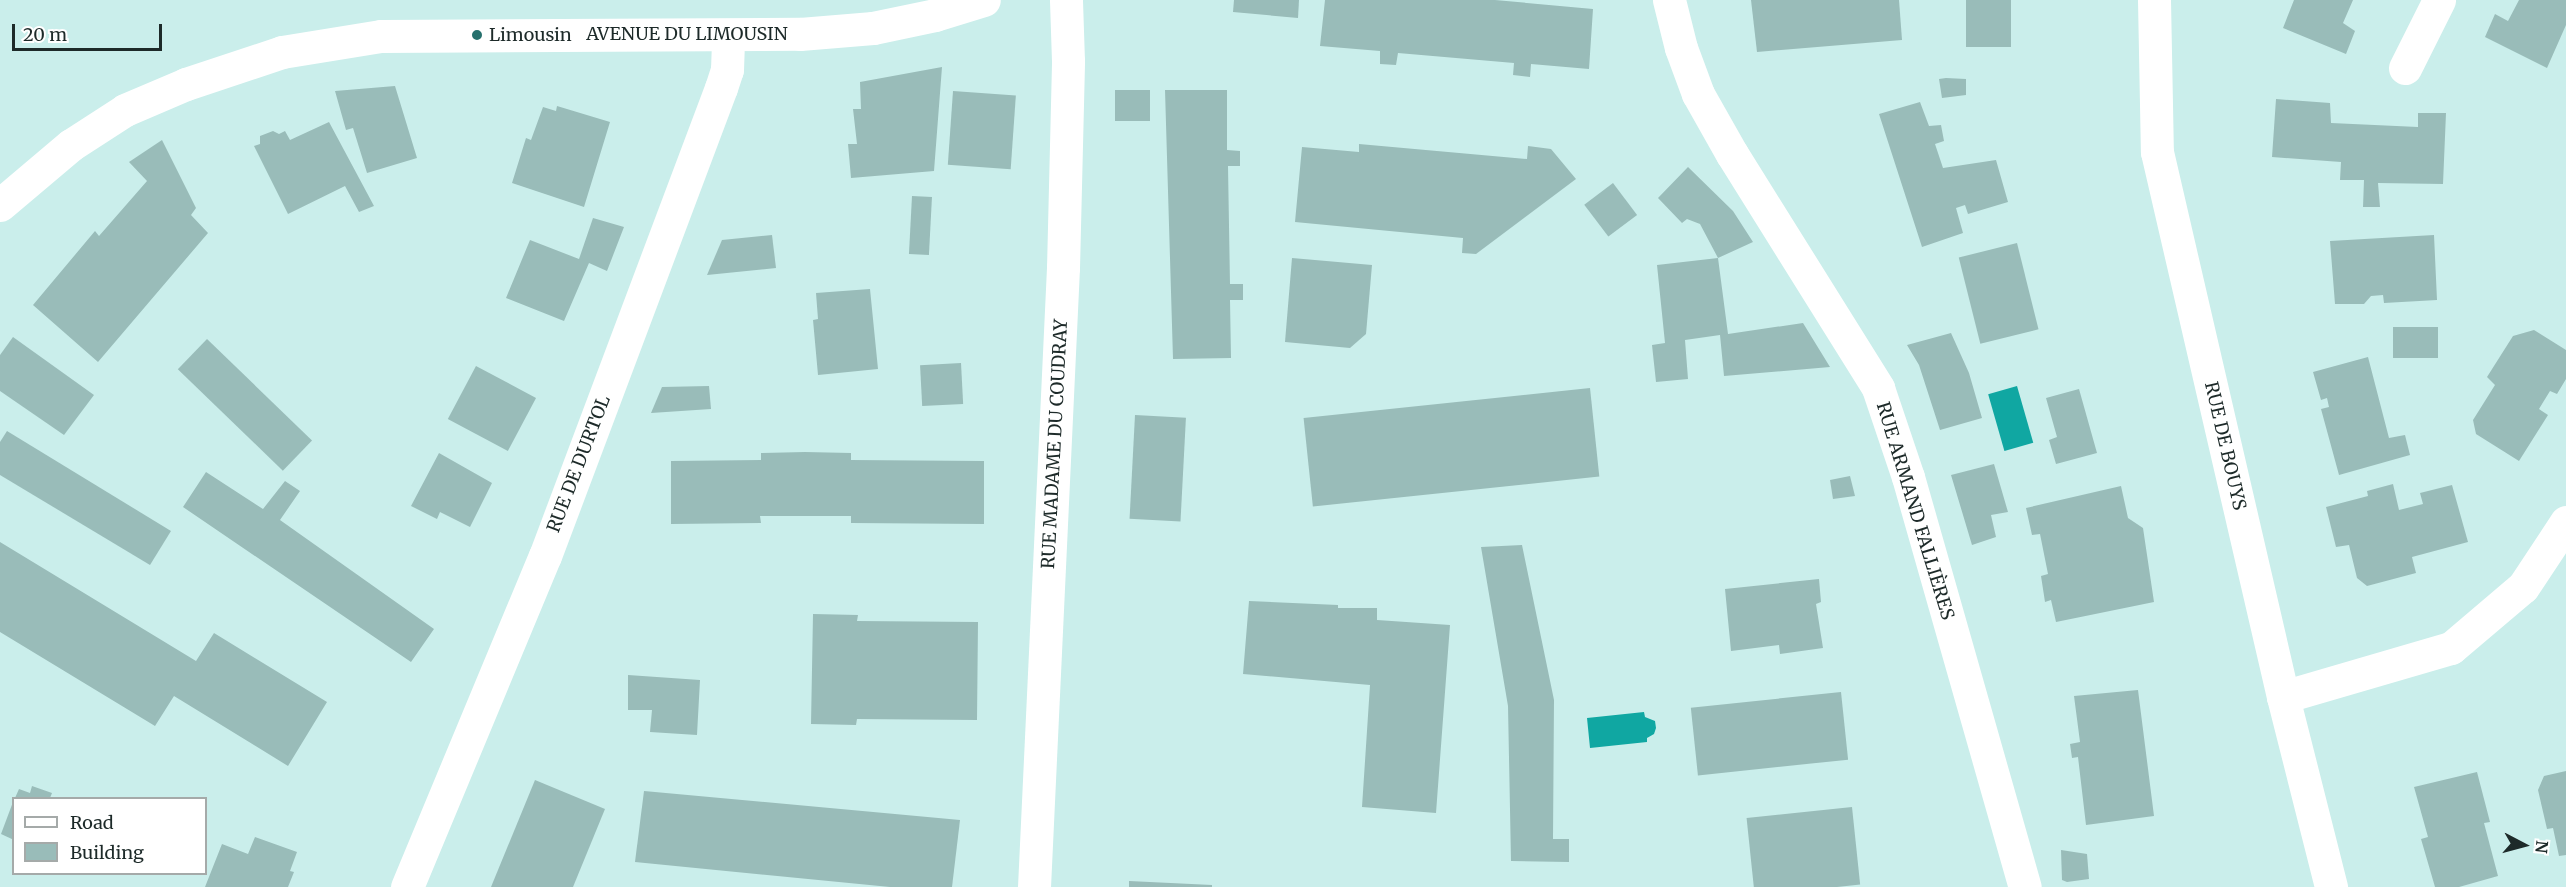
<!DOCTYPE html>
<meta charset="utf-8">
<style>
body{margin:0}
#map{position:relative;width:2566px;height:887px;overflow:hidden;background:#caeeeb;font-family:Merriweather,serif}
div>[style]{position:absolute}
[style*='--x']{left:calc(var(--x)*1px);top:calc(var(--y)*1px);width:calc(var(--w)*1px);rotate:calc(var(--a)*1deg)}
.water>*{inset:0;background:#10a7a2;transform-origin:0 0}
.building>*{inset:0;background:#99bcb9;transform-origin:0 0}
.minor>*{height:33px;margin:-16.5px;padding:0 16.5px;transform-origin:16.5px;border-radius:16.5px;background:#fff}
.tertiary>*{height:33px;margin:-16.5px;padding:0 16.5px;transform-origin:16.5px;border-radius:16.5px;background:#fff}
.secondary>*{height:33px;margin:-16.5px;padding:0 16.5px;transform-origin:16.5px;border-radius:16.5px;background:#fff}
.dots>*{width:16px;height:16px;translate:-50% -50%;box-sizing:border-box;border:3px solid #fff;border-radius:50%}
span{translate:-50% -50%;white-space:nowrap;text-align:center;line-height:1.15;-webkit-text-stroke:4.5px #fff;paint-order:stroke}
.street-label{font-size:18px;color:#1d2a29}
.poi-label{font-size:18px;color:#1d2a29}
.left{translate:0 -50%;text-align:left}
.legend{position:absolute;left:12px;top:797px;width:195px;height:78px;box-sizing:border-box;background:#fff;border:2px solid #a5aaa9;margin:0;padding:8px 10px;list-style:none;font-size:18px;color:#1d2a29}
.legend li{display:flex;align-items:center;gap:12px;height:30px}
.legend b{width:30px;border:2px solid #a5aaa9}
.north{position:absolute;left:2494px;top:815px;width:60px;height:60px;-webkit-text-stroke:4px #fff;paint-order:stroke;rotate:96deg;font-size:16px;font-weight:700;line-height:24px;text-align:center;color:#1d2a29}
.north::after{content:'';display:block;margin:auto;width:21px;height:27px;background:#1d2a29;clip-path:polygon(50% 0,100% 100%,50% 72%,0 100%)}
.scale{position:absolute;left:12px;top:24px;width:150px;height:27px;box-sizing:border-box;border:3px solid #1d2a29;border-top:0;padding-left:8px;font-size:18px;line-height:21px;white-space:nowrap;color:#1d2a29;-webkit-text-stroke:4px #fff;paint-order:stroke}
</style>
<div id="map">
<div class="water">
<i style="left:2017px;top:386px;width:59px;height:30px;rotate:74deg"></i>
<i style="clip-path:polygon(1644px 712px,1645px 717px,1655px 721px,1656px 728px,1654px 734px,1647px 738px,1647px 742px,1590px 748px,1587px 718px)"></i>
</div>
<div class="building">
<i style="clip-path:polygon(1234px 0,1299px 0,1298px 18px,1233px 12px)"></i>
<i style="clip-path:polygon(1325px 0,1495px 0,1593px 9px,1589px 69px,1531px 64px,1530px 77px,1513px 75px,1514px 63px,1398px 53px,1396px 65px,1380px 64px,1380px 51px,1320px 46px)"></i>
<i style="clip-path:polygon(1751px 0,1899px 0,1902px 40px,1757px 52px)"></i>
<i style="left:1966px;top:0;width:45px;height:47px"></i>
<i style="clip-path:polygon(2294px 0,2353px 0,2343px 23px,2355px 31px,2346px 54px,2283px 28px)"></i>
<i style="clip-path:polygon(2519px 0,2566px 0,2566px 25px,2547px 68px,2485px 37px,2495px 14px,2508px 21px)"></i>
<i style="clip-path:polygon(942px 67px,934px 171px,851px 178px,848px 144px,857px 144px,853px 109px,861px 109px,860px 82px)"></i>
<i style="clip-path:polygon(1946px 78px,1966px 79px,1966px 95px,1942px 98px,1939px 79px)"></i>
<i style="clip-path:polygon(395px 86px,417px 158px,367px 173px,353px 128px,346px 130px,335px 91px)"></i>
<i style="left:1150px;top:90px;width:31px;height:35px;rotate:90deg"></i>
<i style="clip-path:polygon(1165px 90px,1227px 90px,1227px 150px,1240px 151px,1240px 166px,1228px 166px,1230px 284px,1243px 284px,1243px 300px,1230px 300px,1231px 358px,1173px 359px)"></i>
<i style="left:953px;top:91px;width:63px;height:74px;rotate:4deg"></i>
<i style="clip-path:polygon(2276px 99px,2330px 103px,2331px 123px,2418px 127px,2418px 113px,2446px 113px,2443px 184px,2378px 183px,2380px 207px,2363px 207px,2364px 180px,2340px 180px,2341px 162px,2272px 157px)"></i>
<i style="clip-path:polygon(1920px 102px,1929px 126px,1941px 125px,1944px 141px,1935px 144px,1943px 168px,1996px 160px,2008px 202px,1968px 214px,1965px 205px,1956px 208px,1963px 233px,1922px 247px,1879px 114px)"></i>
<i style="clip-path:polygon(557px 106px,610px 122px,584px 207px,512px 183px,526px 138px,531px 140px,543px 107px,556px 111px)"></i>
<i style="clip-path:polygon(329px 122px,374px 206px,359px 212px,345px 186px,288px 214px,254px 146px,260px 144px,260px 136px,273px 131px,279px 134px,285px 131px,290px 140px)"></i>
<i style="clip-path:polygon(162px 140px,196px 208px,191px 215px,208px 233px,98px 362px,33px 305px,95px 231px,99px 236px,147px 181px,129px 162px)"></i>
<i style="clip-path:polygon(1359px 144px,1527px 159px,1528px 146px,1551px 149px,1576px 179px,1476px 254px,1462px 253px,1463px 238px,1295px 222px,1302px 147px,1359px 152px)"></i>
<i style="clip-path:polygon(1688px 167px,1733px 211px,1753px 242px,1718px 258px,1700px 224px,1687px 219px,1682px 223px,1658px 198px)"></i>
<i style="left:1613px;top:183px;width:40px;height:36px;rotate:53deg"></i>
<i style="left:912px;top:196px;width:20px;height:58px;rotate:3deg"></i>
<i style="clip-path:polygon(593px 218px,624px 227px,607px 271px,589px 263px,564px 321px,506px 298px,530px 240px,579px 259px)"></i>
<i style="clip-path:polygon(772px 235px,776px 268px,707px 275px,722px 240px)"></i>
<i style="clip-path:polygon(2434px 235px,2437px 300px,2384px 303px,2383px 295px,2371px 296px,2364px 304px,2335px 304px,2330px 241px)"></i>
<i style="left:2017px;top:243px;width:89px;height:60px;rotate:76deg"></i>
<i style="clip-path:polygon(1292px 258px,1372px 265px,1366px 334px,1350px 348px,1285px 342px)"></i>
<i style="clip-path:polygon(1718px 258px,1728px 334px,1803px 323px,1830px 367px,1724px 376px,1720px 335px,1685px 340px,1688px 379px,1656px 382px,1652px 345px,1665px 343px,1657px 265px)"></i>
<i style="clip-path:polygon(870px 289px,878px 369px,818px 375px,813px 320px,818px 319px,816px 293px)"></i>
<i style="left:2438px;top:327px;width:31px;height:45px;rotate:90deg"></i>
<i style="clip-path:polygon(2534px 330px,2566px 350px,2566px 379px,2557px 394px,2550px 391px,2539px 409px,2548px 415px,2519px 461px,2476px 434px,2473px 420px,2495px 385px,2487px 377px,2513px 336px)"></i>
<i style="clip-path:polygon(1951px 333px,1969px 373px,1982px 418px,1940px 430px,1919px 365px,1907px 345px)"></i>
<i style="clip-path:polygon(13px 337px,94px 395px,64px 435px,0 391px,0 355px)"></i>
<i style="left:207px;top:339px;width:146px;height:42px;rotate:44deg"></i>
<i style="clip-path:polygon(2368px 357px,2389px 438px,2405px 435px,2410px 455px,2339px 475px,2321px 409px,2329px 407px,2327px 398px,2321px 400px,2313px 372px)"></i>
<i style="left:961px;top:363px;width:41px;height:41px;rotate:87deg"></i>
<i style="left:476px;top:366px;width:68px;height:60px;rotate:28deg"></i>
<i style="clip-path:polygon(709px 386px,711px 409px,651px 413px,662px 387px)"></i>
<i style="left:1590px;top:388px;width:89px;height:288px;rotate:84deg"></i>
<i style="clip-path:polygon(2079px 389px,2097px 453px,2056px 464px,2049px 440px,2057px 437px,2046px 398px)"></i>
<i style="left:1135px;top:415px;width:51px;height:104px;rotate:3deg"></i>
<i style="clip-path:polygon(7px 431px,171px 531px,150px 565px,0 475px,0 442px)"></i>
<i style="clip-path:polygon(805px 452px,851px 453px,851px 460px,984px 461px,984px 524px,851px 523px,851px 516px,760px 516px,761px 523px,671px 524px,671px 461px,761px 460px,761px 453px)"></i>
<i style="clip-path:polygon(439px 453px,492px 483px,470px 527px,440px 512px,437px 519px,411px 506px)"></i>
<i style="clip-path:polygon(1994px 464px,2008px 512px,1991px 515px,1996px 537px,1972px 545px,1951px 475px)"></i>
<i style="clip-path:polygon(206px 472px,263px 509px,285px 481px,300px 491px,280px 520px,434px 629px,411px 662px,183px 507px)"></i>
<i style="clip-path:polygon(1850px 476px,1855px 496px,1833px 499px,1830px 480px)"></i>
<i style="clip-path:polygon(2393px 484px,2399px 510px,2423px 504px,2420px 493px,2452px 485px,2468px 542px,2412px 557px,2416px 573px,2367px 586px,2357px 578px,2349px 545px,2336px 547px,2326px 507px,2368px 496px,2367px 491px)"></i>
<i style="clip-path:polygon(2121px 486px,2128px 518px,2143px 528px,2154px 602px,2056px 622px,2051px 600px,2045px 602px,2041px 576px,2048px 574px,2040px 534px,2032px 535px,2026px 508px)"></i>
<i style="clip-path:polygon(0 542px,196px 661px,214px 633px,327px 702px,288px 766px,174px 696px,155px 726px,0 632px)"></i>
<i style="clip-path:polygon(1522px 545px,1554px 700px,1553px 839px,1569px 839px,1569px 862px,1511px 861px,1508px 706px,1481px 547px)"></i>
<i style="clip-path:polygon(1819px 579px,1821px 602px,1816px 604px,1823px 648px,1780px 654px,1779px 645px,1731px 651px,1725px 589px)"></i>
<i style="clip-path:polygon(1249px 601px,1338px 605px,1338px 608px,1377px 608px,1377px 620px,1450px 625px,1436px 813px,1362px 807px,1370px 685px,1243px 674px)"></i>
<i style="clip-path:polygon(813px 614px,858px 615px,857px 621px,978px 622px,977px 720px,857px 719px,856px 725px,811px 724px)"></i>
<i style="clip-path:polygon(628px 675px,700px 680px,697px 735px,650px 732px,652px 710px,628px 710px)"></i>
<i style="clip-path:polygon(2138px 690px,2154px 816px,2086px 825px,2078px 757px,2072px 758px,2070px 744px,2080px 742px,2074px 696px)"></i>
<i style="left:1841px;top:692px;width:68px;height:151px;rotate:84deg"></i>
<i style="clip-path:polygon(2566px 771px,2566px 855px,2559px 856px,2553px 828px,2547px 829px,2538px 790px,2544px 776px)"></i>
<i style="clip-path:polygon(2477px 772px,2490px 822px,2484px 823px,2498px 876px,2459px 887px,2435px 887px,2421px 839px,2428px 837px,2414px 787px)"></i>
<i style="clip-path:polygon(535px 780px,605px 809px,573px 887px,491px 887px)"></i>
<i style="clip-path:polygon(32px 786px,52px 793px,50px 798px,15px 798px,19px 789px,30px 793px)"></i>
<i style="clip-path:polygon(644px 791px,960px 820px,952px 887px,890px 887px,635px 862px)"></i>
<i style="clip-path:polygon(13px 802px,14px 802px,14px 840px,1px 834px)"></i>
<i style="left:1852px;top:807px;width:78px;height:106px;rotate:84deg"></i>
<i style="clip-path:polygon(255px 837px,297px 852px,290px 871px,294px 872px,288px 887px,205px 887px,222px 844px,248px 854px)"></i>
<i style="clip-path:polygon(2061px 850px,2087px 854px,2089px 879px,2067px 882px,2062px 880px)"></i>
<i style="clip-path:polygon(1129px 881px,1212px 885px,1212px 887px,1129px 887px)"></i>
</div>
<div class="minor">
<i style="--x:2154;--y:0;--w:152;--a:88.9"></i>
<i style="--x:2157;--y:152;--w:559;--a:76.98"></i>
<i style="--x:2283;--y:697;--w:196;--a:75.8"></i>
<i style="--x:2405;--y:68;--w:76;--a:-63.4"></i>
<i style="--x:2283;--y:697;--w:175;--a:-16.3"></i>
<i style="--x:2451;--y:648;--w:94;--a:-40.3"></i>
<i style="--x:2523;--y:587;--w:78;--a:-56.5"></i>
<i style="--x:407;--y:887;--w:359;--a:-67.4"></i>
<i style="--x:545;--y:556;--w:500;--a:-69.4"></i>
<i style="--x:721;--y:88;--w:19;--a:-72"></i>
<i style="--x:727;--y:70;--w:35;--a:-88"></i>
<i style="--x:1034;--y:887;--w:620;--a:-87.32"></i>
<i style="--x:1063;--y:268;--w:207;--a:-88.6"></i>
<i style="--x:1068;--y:61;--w:61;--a:-91.9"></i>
</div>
<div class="tertiary">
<i style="--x:1669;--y:0;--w:49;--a:76"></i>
<i style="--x:1681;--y:48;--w:49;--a:69.7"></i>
<i style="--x:1698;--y:94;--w:69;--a:60.5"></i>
<i style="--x:1732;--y:154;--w:276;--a:58"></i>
<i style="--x:1878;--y:388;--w:94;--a:71.4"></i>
<i style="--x:1908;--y:477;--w:426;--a:74.1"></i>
</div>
<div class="secondary">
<i style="--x:0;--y:205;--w:93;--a:-40.2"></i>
<i style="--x:71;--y:145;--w:64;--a:-32.9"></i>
<i style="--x:125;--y:110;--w:66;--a:-23.1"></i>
<i style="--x:186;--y:84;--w:101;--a:-18.4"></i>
<i style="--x:282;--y:52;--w:100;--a:-9.2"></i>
<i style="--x:381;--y:36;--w:419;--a:-0.3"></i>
<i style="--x:800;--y:34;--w:73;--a:-4.7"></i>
<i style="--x:873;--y:28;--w:63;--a:-11.8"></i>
<i style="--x:935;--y:15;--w:51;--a:-17"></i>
</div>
<div class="dots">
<i style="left:477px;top:35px;background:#26706d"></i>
</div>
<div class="street-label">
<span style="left:687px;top:34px">AVENUE DU LIMOUSIN</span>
<span style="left:1055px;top:444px;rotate:-87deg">RUE MADAME DU COUDRAY</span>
<span style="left:2225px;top:446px;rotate:77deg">RUE DE BOUYS</span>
<span style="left:579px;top:464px;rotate:-69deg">RUE DE DURTOL</span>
<span style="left:1915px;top:511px;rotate:73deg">RUE ARMAND FALLIÈRES</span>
</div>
<div class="poi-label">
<span class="left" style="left:489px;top:35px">Limousin</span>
</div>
<ul class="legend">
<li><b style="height:8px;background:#fff"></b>Road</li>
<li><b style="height:16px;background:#99bcb9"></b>Building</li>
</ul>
<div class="north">N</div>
<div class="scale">20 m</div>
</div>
